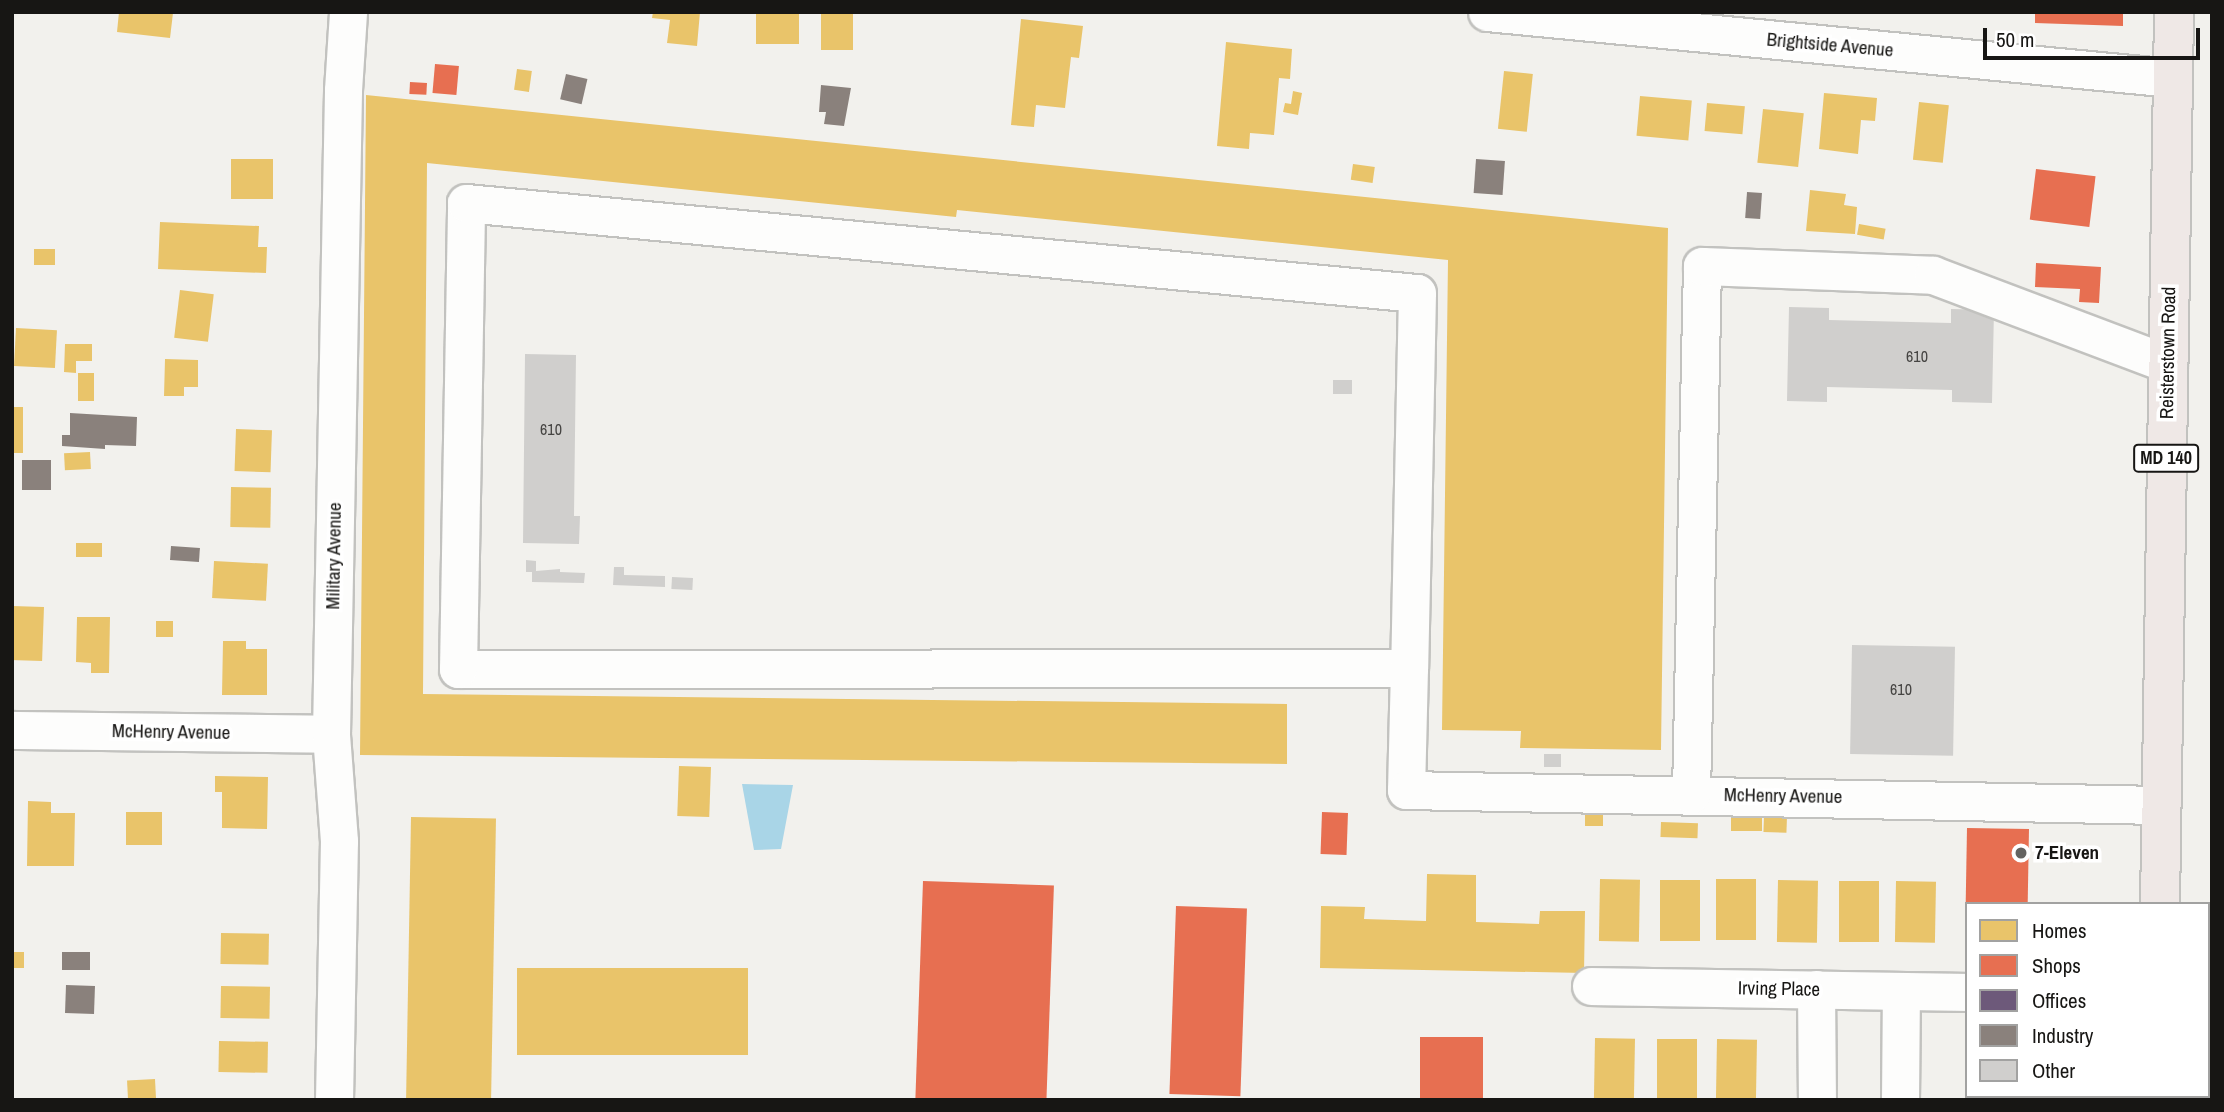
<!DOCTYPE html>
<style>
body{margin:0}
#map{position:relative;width:2224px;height:1112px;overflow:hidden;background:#f2f1ed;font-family:"Archivo Narrow",sans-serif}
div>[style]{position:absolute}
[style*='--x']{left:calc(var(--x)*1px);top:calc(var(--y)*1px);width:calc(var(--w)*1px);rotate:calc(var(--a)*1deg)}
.water>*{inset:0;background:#a9d5e7}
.homes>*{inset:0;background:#e9c46a;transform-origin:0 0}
.shops>*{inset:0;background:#e76f51;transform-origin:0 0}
.offices>*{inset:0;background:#6d597a;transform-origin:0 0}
.industry>*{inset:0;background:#8a817c;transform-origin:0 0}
.building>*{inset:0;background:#d0cfcd;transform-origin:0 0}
.roads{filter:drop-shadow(2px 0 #c2c2bf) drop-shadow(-2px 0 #c2c2bf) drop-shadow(0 2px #c2c2bf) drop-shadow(0 -2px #c2c2bf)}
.minor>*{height:37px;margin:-18.5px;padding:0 18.5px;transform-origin:18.5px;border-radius:18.5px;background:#fdfdfc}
.major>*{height:38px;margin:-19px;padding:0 19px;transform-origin:19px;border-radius:19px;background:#efe8e6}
.dots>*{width:19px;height:19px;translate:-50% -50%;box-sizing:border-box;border:4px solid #fff;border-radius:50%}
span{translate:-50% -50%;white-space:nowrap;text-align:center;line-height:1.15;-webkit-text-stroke:7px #fff;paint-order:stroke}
.number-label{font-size:16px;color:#454442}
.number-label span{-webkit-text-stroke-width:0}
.shield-label span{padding:2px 5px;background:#fff;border:2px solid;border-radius:5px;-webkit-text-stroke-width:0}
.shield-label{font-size:18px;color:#171614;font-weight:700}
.street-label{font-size:19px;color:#171614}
.poi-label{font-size:19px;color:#171614;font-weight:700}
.left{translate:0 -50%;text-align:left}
.frame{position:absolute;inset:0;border:14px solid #171614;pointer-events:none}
.legend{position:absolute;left:1965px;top:902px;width:245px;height:196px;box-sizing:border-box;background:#fff;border:2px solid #a2a2a1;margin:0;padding:9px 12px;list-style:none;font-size:21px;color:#171614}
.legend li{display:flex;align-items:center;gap:14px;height:35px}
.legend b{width:35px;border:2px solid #a2a2a1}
.scale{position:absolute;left:1983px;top:28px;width:217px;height:32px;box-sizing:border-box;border:4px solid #171614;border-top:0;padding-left:9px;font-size:21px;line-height:24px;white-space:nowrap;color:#171614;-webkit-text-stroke:5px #fff;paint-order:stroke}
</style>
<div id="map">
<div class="water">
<i style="clip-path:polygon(742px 784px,793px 785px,781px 849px,754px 850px)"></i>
</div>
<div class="homes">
<i style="clip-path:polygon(119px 12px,173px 13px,170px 38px,117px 32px)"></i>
<i style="clip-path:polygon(653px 12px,700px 12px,697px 46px,667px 43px,670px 20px,652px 18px)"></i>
<i style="left:756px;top:12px;width:43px;height:32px"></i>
<i style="left:821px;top:12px;width:32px;height:38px"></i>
<i style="clip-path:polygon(1021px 19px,1083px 26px,1079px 58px,1071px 57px,1065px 108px,1036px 105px,1034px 127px,1011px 125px)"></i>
<i style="clip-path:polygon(1226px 42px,1292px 49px,1290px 79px,1279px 78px,1274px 135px,1250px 133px,1249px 149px,1217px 146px)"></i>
<i style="left:517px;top:69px;width:15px;height:21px;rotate:8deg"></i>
<i style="left:1504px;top:71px;width:29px;height:58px;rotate:6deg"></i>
<i style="clip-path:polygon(1293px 91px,1302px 93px,1298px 115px,1283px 112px,1285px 103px,1291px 104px)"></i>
<i style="clip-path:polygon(1824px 93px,1877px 98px,1875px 121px,1861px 120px,1858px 154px,1819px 149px)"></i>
<i style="clip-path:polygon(366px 95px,1668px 228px,1661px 750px,1520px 748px,1521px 731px,1442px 730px,1448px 260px,957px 210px,956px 217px,427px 163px,423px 694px,1287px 704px,1287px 764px,360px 755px)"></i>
<i style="left:1640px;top:96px;width:52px;height:40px;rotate:5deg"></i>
<i style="left:1919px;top:102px;width:30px;height:58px;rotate:6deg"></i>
<i style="left:1707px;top:103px;width:38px;height:28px;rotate:5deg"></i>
<i style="left:1763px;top:109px;width:41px;height:54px;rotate:6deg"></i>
<i style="left:231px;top:159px;width:42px;height:40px"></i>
<i style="left:1353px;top:164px;width:22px;height:16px;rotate:8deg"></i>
<i style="clip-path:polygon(1810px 190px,1846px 194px,1844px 205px,1857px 207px,1855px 234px,1806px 231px)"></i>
<i style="clip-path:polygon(160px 222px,259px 226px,258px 247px,267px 247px,266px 273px,158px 269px)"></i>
<i style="left:1859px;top:224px;width:27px;height:11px;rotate:10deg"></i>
<i style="left:34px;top:249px;width:21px;height:16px"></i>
<i style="left:180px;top:290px;width:34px;height:48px;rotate:7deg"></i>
<i style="left:16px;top:328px;width:41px;height:38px;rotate:3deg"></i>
<i style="clip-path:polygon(65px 344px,92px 344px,92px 361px,76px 361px,76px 373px,64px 372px)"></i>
<i style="clip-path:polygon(165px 359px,198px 360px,198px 387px,184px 387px,184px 396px,164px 396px)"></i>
<i style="left:78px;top:373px;width:16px;height:28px"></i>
<i style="left:12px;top:407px;width:11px;height:46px"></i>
<i style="left:236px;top:429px;width:36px;height:42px;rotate:2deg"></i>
<i style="left:90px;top:452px;width:17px;height:26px;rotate:87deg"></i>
<i style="left:231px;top:487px;width:40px;height:40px;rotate:1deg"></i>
<i style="left:76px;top:543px;width:26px;height:14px"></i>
<i style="left:214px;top:561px;width:54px;height:37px;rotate:3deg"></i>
<i style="left:12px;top:606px;width:32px;height:54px;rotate:2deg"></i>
<i style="clip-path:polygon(77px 617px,110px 617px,109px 673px,91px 673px,91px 663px,76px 662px)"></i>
<i style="left:156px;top:621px;width:17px;height:16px"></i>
<i style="clip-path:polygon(223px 641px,246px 641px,246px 649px,267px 649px,267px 695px,222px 695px)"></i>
<i style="left:679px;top:766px;width:32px;height:50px;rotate:2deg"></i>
<i style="clip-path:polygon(215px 776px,268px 777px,267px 829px,222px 828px,222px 792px,215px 792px)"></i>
<i style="clip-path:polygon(28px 801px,51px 802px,51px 813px,75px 813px,74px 866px,27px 866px)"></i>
<i style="left:126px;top:812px;width:36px;height:33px"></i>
<i style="left:1585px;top:815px;width:18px;height:11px"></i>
<i style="left:1762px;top:816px;width:15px;height:31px;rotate:90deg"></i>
<i style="left:1764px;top:816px;width:23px;height:16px;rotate:2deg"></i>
<i style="left:411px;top:817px;width:85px;height:283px;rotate:1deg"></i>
<i style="left:1661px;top:822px;width:37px;height:15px;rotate:2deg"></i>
<i style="clip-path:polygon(1427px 874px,1476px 875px,1476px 922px,1539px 924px,1540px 911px,1585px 911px,1584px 973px,1320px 968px,1321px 906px,1365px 907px,1364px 919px,1426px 921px)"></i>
<i style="left:1600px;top:879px;width:40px;height:62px;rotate:1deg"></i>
<i style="left:1716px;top:879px;width:40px;height:61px"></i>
<i style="left:1660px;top:880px;width:40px;height:61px"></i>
<i style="left:1778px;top:880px;width:40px;height:62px;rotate:1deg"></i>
<i style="left:1839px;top:881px;width:40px;height:61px"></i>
<i style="left:1896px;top:881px;width:40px;height:61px;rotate:1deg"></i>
<i style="left:221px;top:933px;width:48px;height:31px;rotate:1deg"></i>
<i style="left:24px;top:952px;width:16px;height:12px;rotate:90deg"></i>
<i style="left:517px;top:968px;width:231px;height:87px"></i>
<i style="left:221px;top:986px;width:49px;height:32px;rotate:1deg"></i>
<i style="left:1595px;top:1038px;width:40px;height:61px;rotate:1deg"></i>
<i style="left:1657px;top:1039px;width:40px;height:61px"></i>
<i style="left:1717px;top:1039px;width:40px;height:61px;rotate:1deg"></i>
<i style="left:219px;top:1041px;width:49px;height:31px;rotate:1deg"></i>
<i style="left:155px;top:1079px;width:21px;height:28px;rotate:87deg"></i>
</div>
<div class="shops">
<i style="clip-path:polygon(2035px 12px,2123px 12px,2123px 26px,2035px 23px)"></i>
<i style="left:435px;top:64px;width:24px;height:29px;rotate:5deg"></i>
<i style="left:410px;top:82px;width:17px;height:12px;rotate:3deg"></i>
<i style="left:2036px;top:169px;width:60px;height:51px;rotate:7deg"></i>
<i style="clip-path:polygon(2036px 263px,2101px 267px,2099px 303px,2079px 302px,2080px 289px,2035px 287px)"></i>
<i style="left:1322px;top:812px;width:26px;height:42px;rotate:2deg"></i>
<i style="left:1967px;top:828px;width:62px;height:76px;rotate:1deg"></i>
<i style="left:923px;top:881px;width:131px;height:219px;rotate:2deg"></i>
<i style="left:1176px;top:906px;width:71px;height:188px;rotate:2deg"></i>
<i style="left:1420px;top:1037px;width:63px;height:63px"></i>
</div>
<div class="offices">
<i style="left:2020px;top:1096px;width:74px;height:4px"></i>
</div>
<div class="industry">
<i style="left:566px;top:74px;width:22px;height:26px;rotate:13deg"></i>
<i style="clip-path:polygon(821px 85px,851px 88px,844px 126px,824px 124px,826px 112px,819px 112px)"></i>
<i style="left:1476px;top:159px;width:29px;height:34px;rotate:4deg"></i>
<i style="left:1747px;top:192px;width:15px;height:26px;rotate:4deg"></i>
<i style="clip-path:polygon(70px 413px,137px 417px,136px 446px,105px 445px,105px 449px,62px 446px,62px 435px,70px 435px)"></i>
<i style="left:22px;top:460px;width:29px;height:30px"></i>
<i style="left:171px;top:546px;width:29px;height:14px;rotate:4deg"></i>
<i style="left:90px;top:952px;width:18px;height:28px;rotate:90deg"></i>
<i style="left:66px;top:985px;width:29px;height:28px;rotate:2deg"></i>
</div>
<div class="building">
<i style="clip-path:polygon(1789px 307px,1829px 308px,1829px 320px,1951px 323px,1951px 309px,1994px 310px,1992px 403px,1952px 402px,1952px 390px,1827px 387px,1827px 402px,1787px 401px)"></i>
<i style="clip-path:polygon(525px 354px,576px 355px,574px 516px,580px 516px,579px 544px,523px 543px)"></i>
<i style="left:1333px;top:380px;width:19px;height:14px"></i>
<i style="clip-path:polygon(526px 560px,536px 561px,536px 571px,560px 569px,560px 572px,585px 573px,584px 583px,532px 582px,532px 572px,526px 572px)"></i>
<i style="clip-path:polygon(614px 567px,624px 567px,624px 575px,665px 576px,665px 587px,613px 585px)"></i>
<i style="left:672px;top:577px;width:21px;height:12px;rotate:3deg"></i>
<i style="left:1852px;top:645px;width:103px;height:109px;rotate:1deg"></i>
<i style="left:1544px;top:754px;width:17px;height:13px"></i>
</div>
<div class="roads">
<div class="minor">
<i style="--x:1487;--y:12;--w:689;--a:5.5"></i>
<i style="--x:1409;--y:668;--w:951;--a:179.94"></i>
<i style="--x:458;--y:669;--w:466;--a:-89"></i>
<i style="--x:466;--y:203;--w:955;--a:5.41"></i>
<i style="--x:1417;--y:293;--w:375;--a:91.2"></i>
<i style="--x:1409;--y:668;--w:122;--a:91.4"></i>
<i style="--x:1406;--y:790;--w:753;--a:1.14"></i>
<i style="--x:12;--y:730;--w:319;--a:0.7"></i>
<i style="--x:1691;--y:794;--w:528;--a:-88.81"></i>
<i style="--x:1702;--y:266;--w:231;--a:2.2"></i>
<i style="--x:1933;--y:275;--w:251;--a:20.7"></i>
<i style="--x:1591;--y:986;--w:376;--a:0.9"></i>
<i style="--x:1816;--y:989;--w:111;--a:89.5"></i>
<i style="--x:334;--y:1100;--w:259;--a:-88.9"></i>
<i style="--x:339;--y:841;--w:107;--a:-94.3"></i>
<i style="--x:331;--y:734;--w:644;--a:-88.93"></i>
<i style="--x:343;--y:90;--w:78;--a:-86.3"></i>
<i style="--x:1900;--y:1100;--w:109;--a:-89.5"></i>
</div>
<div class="major">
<i style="--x:2160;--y:904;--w:892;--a:-89.1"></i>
<i style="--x:2158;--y:1100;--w:4;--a:-90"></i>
</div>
</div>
<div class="dots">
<i style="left:2021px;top:853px;background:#646360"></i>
</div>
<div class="number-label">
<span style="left:1917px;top:356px">610</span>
<span style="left:551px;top:429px">610</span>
<span style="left:1901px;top:689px">610</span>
</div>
<div class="shield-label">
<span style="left:2166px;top:458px">MD 140</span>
</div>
<div class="street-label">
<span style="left:1830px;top:45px;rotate:5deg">Brightside Avenue</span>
<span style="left:2168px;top:353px;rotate:-89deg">Reisterstown Road</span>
<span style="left:334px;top:556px;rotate:-89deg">Military Avenue</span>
<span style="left:171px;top:732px;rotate:1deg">McHenry Avenue</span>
<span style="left:1783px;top:796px;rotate:1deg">McHenry Avenue</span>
<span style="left:1779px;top:989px;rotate:1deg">Irving Place</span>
</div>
<div class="poi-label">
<span class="left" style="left:2035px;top:853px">7-Eleven</span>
</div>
<div class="frame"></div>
<ul class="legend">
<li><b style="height:19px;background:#e9c46a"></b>Homes</li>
<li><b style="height:19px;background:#e76f51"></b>Shops</li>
<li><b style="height:19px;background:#6d597a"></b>Offices</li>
<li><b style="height:19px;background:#8a817c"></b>Industry</li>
<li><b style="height:19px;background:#d0cfcd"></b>Other</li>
</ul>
<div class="scale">50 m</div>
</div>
